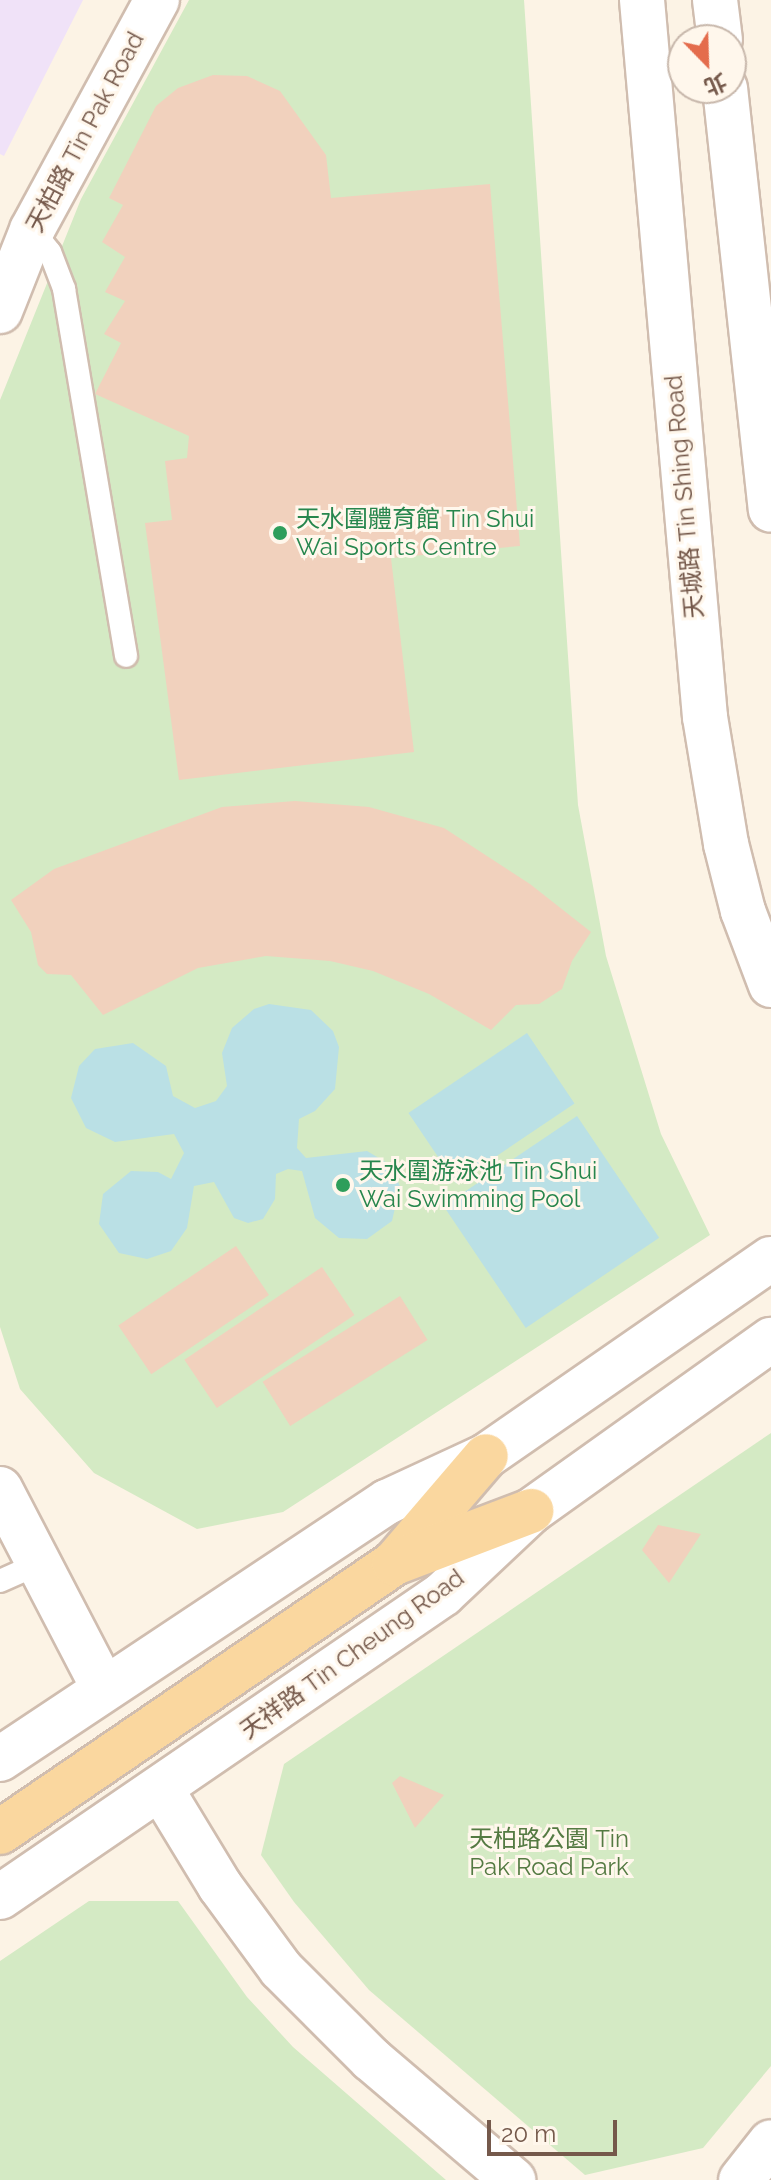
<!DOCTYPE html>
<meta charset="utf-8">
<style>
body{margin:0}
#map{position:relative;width:771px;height:2180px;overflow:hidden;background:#fcf3e5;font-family:Raleway,"Noto Sans TC",sans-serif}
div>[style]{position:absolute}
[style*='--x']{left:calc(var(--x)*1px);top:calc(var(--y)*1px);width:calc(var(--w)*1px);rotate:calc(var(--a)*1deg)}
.education>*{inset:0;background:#f0e2f8}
.green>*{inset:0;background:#d4eac4}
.water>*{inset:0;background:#bae0e5;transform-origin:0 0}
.building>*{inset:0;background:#f1d1bd;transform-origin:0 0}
.roads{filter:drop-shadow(2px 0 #d0bdaf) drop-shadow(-2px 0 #d0bdaf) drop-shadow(0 2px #d0bdaf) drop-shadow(0 -2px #d0bdaf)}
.service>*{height:22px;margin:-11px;padding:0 11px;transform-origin:11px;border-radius:11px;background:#fff}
.minor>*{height:44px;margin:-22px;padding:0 22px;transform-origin:22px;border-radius:22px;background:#fff}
.secondary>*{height:44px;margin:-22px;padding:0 22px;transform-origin:22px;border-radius:22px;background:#fff}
.primary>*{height:44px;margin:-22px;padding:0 22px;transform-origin:22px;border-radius:22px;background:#fad79f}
.dots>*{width:22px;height:22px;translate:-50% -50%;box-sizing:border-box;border:4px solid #fff7ec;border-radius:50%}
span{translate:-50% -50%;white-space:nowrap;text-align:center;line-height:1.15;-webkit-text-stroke:6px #fff7ec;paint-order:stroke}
.street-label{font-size:24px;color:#75594b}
.leisure-label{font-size:24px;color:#27864d}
.left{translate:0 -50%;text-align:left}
.park-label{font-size:24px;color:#547a42}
.north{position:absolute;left:667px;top:24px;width:80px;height:80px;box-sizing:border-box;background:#fff7ec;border:2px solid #c8b8ac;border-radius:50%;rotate:157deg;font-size:22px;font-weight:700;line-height:32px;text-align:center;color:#75594b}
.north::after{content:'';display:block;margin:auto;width:28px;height:36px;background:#e46c4c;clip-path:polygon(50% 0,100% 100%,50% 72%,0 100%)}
.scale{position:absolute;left:487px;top:2120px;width:130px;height:36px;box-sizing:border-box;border:4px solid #75594b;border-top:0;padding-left:10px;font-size:24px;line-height:28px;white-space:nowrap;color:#75594b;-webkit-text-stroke:6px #fff7ec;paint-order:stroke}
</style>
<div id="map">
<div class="education">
<i style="clip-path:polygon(0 0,83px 0,4px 156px,0 154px)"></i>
</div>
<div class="green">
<i style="clip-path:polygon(189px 0,524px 0,578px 805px,606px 956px,661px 1134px,710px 1235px,283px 1512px,197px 1529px,94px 1473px,20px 1389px,0 1327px,0 400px,81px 199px)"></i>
<i style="clip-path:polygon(771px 1433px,771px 2066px,703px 2148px,585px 2175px,369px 1990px,294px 1902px,261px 1855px,284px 1764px)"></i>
<i style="clip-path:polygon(89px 1901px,178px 1901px,247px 1997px,293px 2047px,446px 2180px,0 2180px,0 1961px)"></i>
</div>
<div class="water">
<i style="clip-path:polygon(269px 1004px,311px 1010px,333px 1031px,339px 1047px,335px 1089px,315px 1111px,299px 1119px,297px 1148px,306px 1158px,367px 1151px,389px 1164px,400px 1186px,392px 1221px,367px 1239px,339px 1238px,315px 1218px,302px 1171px,288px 1169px,276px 1174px,275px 1199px,263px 1219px,248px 1223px,234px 1218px,214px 1182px,194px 1186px,187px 1228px,171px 1251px,147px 1259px,119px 1253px,99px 1224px,103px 1194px,131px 1171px,158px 1172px,171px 1179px,184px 1153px,174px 1134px,115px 1142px,86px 1128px,71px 1098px,79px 1066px,95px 1049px,133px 1043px,166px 1066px,173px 1096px,195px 1108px,216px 1101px,227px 1086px,222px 1053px,232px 1028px,254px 1009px)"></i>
<i style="left:527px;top:1033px;width:85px;height:143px;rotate:56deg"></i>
<i style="left:577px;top:1116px;width:147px;height:161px;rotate:56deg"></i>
</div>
<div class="building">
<i style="clip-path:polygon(213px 75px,247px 76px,280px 91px,326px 155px,331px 198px,490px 184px,520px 546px,391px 558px,414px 752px,179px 780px,145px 523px,172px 520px,165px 461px,187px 458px,189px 436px,95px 394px,121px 343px,104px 334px,125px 301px,105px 292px,125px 257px,102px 242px,123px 205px,109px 198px,156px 106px,178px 88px)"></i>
<i style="clip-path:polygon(295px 801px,369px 807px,444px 828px,530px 884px,591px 932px,572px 961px,562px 989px,539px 1004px,516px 1005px,491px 1030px,429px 994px,373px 971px,330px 961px,266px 956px,198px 968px,103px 1015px,71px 975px,47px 974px,38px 965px,31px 932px,11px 900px,54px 869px,222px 807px)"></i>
<i style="left:236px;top:1246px;width:59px;height:142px;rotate:56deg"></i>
<i style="left:322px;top:1267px;width:58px;height:166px;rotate:56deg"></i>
<i style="left:400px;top:1296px;width:52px;height:162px;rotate:58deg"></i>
<i style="clip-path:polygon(658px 1525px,701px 1534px,669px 1583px,642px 1550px)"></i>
<i style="clip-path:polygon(400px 1776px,444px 1795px,415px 1828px,392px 1783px)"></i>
</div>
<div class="roads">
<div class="service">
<i style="--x:32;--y:230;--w:28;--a:51"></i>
<i style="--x:50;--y:252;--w:40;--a:69"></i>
<i style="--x:64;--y:289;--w:372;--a:80.4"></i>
<i style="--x:0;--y:1581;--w:42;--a:-24.1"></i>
</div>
<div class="minor">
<i style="--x:0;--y:311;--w:87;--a:-68.4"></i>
<i style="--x:32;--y:230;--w:262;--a:-61.5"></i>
<i style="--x:0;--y:1489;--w:225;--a:62.5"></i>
<i style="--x:0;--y:1759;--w:465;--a:-33.6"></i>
<i style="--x:387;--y:1502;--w:109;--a:-24.9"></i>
<i style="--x:161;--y:1789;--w:114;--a:58.7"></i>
<i style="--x:220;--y:1886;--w:103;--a:53.7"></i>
<i style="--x:281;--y:1969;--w:127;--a:45"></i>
<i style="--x:371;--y:2059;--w:187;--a:40.4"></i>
<i style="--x:0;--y:1897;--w:537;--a:-34.37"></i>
<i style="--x:443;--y:1594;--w:121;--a:-43.3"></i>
<i style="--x:741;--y:2180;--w:48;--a:-51.7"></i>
</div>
<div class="secondary">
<i style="--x:642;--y:0;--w:720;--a:84.98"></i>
<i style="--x:705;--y:717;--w:129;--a:80.6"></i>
<i style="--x:726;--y:844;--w:69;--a:75.8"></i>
<i style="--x:743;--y:911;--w:79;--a:69.3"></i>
<i style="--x:715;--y:0;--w:40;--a:82.9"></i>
<i style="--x:725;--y:88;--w:424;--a:83.8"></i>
<i style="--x:486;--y:1456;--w:346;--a:-34.7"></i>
<i style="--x:531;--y:1511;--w:295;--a:-35.5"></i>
</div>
<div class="primary">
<i style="--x:396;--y:1561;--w:138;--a:-49.4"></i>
<i style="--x:0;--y:1832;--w:477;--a:-34.3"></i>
<i style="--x:394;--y:1563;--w:147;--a:-20.8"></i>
</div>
</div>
<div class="dots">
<i style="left:280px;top:533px;background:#2e9e5b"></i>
<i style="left:343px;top:1185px;background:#2e9e5b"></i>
</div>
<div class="street-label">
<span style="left:85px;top:132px;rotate:-62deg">天柏路 Tin Pak Road</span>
<span style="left:684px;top:497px;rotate:-95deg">天城路 Tin Shing Road</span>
<span style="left:352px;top:1654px;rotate:-36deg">天祥路 Tin Cheung Road</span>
</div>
<div class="leisure-label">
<span class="left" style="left:296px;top:533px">天水圍體育館 Tin Shui<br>Wai Sports Centre</span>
<span class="left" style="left:359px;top:1185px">天水圍游泳池 Tin Shui<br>Wai Swimming Pool</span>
</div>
<div class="park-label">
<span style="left:549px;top:1853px">天柏路公園 Tin<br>Pak Road Park</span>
</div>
<div class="north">北</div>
<div class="scale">20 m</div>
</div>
